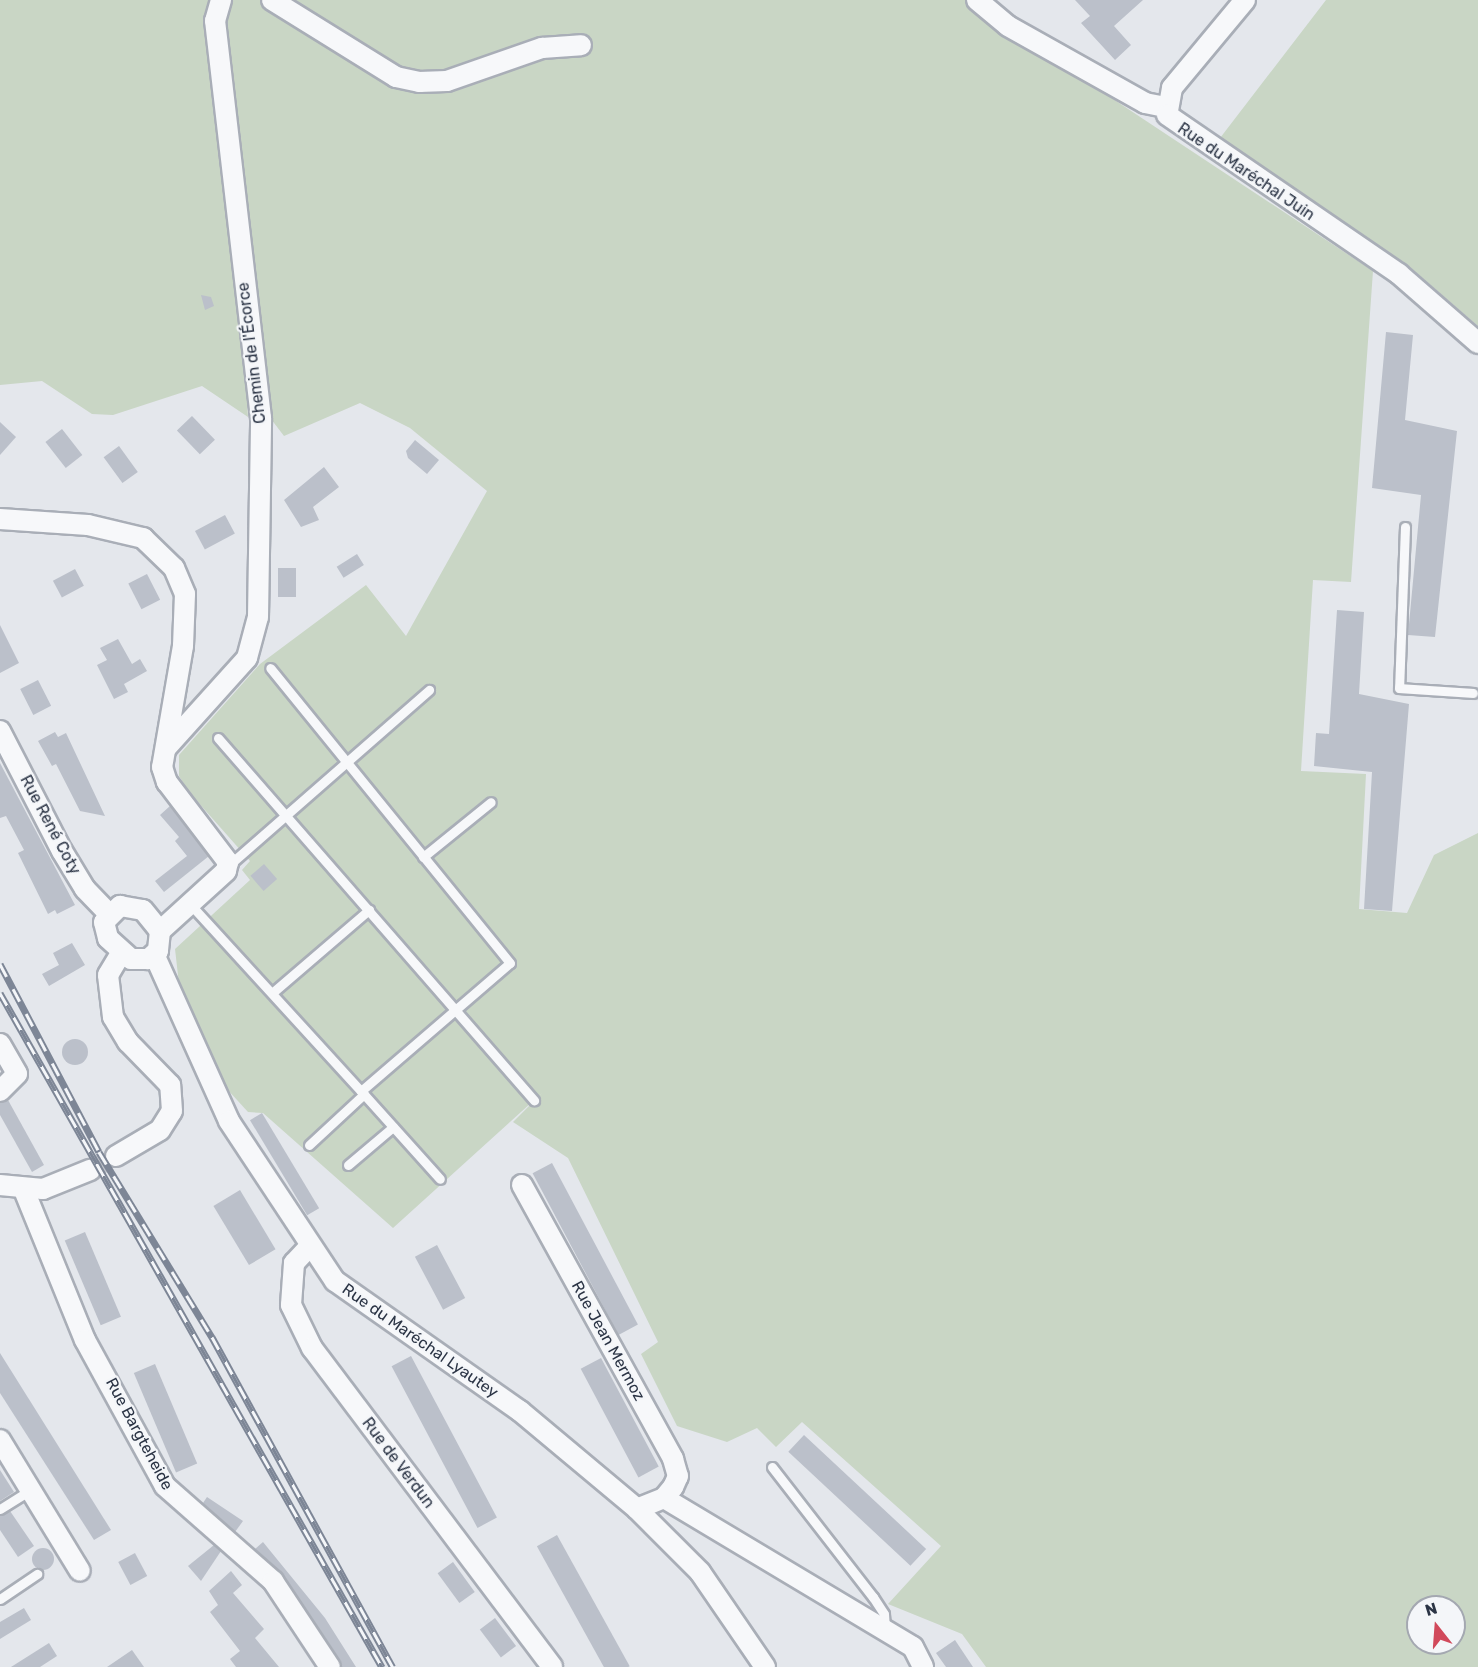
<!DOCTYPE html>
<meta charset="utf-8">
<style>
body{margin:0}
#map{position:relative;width:1478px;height:1667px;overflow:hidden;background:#e4e7ec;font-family:Rubik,sans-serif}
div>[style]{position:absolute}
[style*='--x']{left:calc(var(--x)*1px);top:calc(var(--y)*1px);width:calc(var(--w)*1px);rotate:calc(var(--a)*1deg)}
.green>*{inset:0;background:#c9d6c5}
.building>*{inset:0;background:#bbc0ca;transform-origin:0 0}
.round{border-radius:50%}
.minor-tunnel>*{height:20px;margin-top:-10px;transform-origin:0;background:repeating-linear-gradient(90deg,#bfc3cb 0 20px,transparent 0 30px)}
.roads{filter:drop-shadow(2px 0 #a9aeb7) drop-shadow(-2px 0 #a9aeb7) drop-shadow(0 2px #a9aeb7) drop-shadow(0 -2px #a9aeb7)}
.service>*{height:9px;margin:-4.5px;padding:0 4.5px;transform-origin:4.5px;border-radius:4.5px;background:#f7f8fa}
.minor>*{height:20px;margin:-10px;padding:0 10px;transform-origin:10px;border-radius:10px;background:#f7f8fa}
.rail>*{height:7px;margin-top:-3.5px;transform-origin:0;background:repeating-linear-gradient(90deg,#f4f6f9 0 14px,#7d8696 0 28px);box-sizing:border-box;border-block:2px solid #7d8696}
span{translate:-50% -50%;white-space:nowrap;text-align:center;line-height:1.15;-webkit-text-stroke:4.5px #f4f6f9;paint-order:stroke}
.street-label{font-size:16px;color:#2b3445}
.north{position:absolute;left:1406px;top:1595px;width:60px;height:60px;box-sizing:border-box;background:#f4f6f9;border:2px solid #a4a8b1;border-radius:50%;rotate:343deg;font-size:16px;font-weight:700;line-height:24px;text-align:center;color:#2b3445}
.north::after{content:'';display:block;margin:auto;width:21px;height:27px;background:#d1495b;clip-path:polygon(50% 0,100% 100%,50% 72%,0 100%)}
</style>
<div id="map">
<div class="green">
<i style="clip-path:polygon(evenodd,0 0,986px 0,1039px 50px,1373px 271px,1351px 582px,1313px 580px,1301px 771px,1366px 774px,1359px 909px,1407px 913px,1434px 855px,1478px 833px,1478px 1667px,986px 1667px,962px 1634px,888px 1604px,941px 1546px,802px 1422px,776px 1447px,757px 1428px,727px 1442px,677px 1426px,641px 1354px,658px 1342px,568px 1158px,513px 1122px,542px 1093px,393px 1228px,263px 1113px,248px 1112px,216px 1077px,179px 984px,175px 949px,250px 880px,242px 870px,250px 861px,189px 792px,179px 776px,179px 755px,260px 664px,366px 585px,406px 636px,487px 491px,410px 428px,360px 403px,284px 436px,271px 419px,256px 369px,245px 374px,248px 417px,202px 386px,113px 415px,92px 414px,42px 381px,0 385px,0 0,1418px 1607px,1454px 1607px,1454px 1643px,1418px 1643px,1418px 1607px)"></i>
<i style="clip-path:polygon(1326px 0,1478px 0,1478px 326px,1406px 264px,1217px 142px)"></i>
</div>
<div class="building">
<i style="clip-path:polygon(1075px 0,1143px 0,1114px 26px,1131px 45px,1115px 60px,1081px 23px,1090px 16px)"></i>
<i style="clip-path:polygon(201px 295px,211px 297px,214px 306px,205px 310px)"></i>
<i style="clip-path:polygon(1386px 332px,1413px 335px,1405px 420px,1457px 431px,1435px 637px,1408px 635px,1421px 495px,1372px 488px)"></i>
<i style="left:192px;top:416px;width:33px;height:21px;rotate:46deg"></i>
<i style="clip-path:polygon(0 422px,16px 437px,0 455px)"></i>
<i style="left:62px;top:429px;width:33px;height:21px;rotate:52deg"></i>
<i style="clip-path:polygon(415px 440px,439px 460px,427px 474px,408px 458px,406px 451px)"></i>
<i style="left:119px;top:446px;width:32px;height:19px;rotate:54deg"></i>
<i style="clip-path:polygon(324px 467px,339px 487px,313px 507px,319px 520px,301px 527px,284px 500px)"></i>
<i style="left:225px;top:515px;width:21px;height:34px;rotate:62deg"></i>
<i style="left:357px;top:554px;width:13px;height:24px;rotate:58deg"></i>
<i style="left:278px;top:568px;width:18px;height:29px"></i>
<i style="left:75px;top:569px;width:19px;height:25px;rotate:62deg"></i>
<i style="left:147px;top:574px;width:29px;height:21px;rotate:63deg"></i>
<i style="clip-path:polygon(1337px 610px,1364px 612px,1359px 694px,1409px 704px,1392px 911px,1364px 909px,1372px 772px,1314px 766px,1316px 733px,1329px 734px)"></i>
<i style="clip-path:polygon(0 625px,19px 663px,0 673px)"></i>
<i style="clip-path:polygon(118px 639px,132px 664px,140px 659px,147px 671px,124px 684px,128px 692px,114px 699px,97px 665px,107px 660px,100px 648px)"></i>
<i style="left:38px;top:680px;width:29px;height:20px;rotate:63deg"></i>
<i style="clip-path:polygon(55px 732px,58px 737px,66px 733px,105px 816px,80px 811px,56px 764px,52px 766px,38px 741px)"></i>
<i style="clip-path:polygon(0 763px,75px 905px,57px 914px,55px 910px,48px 914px,18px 853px,24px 850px,6px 816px,0 818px)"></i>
<i style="clip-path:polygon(170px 806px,209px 856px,164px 892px,155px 881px,187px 856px,175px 841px,179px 837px,160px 815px)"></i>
<i style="left:264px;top:864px;width:20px;height:18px;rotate:49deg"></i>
<i style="clip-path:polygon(72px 943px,85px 965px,49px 986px,42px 974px,59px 965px,53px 953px)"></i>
<i class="round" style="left:62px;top:1039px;width:26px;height:26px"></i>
<i style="clip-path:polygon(8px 1100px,44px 1165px,32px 1172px,0 1115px,0 1103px)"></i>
<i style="left:262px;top:1113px;width:111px;height:14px;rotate:59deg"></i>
<i style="left:552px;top:1163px;width:183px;height:22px;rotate:62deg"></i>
<i style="left:240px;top:1190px;width:69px;height:31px;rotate:59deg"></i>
<i style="left:85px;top:1232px;width:92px;height:22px;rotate:67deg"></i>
<i style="left:437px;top:1245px;width:60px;height:25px;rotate:62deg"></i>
<i style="clip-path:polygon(0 1353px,111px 1530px,94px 1540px,0 1393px)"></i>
<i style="left:411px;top:1356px;width:183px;height:22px;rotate:62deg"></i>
<i style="left:601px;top:1358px;width:123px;height:23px;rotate:62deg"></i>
<i style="left:155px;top:1364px;width:108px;height:23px;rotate:67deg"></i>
<i style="left:804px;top:1435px;width:167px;height:23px;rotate:43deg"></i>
<i style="clip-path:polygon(0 1470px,14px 1492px,0 1501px)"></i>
<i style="clip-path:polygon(207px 1497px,243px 1521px,235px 1532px,203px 1503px)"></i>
<i style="clip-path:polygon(10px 1511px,34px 1546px,18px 1557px,0 1530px,0 1516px)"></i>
<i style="left:557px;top:1535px;width:150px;height:23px;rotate:61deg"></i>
<i style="clip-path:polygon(263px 1542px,325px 1618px,356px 1667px,342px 1667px,283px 1574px,255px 1549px)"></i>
<i style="clip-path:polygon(214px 1545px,221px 1551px,201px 1581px,188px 1566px)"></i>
<i class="round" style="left:32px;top:1548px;width:22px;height:22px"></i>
<i style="left:135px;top:1553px;width:26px;height:19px;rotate:62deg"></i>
<i style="left:453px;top:1562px;width:37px;height:19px;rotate:54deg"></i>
<i style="clip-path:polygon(231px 1571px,242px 1585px,233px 1593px,264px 1629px,255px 1638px,279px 1667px,236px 1667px,230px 1659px,240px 1651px,210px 1612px,218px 1605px,209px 1591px)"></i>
<i style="clip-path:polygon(24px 1608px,31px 1620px,0 1639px,0 1622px)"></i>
<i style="left:495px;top:1618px;width:35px;height:19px;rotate:53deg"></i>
<i style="clip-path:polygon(955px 1640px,973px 1667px,946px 1667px,936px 1653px)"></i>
<i style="clip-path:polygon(49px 1643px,57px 1656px,40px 1667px,11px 1667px)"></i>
<i style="clip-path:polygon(132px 1650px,144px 1667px,107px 1667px)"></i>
</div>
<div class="minor-tunnel">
<i style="--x:90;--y:1170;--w:30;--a:-28"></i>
</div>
<div class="roads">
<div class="service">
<i style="--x:1405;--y:527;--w:161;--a:92.1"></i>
<i style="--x:1399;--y:688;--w:74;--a:3.9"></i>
<i style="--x:218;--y:738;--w:481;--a:48.9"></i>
<i style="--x:423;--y:857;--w:87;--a:-39"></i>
<i style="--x:229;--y:865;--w:266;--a:-41.2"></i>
<i style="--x:190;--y:904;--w:253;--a:47.6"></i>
<i style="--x:361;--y:1091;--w:196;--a:-40.7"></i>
<i style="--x:510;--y:963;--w:380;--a:-129.1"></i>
<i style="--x:272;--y:993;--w:128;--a:-40.6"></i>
<i style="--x:361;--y:1091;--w:118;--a:48.1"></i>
<i style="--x:309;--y:1145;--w:75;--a:-42.8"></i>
<i style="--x:348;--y:1165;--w:59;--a:-40.2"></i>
<i style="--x:772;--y:1467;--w:165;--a:52.2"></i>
<i style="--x:873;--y:1597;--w:20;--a:57"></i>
<i style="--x:884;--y:1614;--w:16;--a:86"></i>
<i style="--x:0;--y:1509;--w:36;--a:-32"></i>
<i style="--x:0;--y:1599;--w:45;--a:-34"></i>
</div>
<div class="minor">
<i style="--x:272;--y:0;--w:146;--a:31.8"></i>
<i style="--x:396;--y:77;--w:24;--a:12"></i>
<i style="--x:419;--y:82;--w:28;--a:-2"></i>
<i style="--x:447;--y:81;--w:101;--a:-19.2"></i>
<i style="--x:542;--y:48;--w:39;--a:-4"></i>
<i style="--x:977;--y:0;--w:40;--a:40"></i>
<i style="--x:1008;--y:26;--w:157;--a:29.3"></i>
<i style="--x:1145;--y:103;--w:20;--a:11"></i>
<i style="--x:1245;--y:0;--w:114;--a:129.7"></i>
<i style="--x:1172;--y:88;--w:27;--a:100"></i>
<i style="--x:1167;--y:115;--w:281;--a:34.4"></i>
<i style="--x:1399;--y:274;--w:105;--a:41.1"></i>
<i style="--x:0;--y:519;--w:88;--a:3.9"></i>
<i style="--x:88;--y:525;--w:57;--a:13.3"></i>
<i style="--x:143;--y:538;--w:43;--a:44.1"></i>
<i style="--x:174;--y:568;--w:28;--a:67"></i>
<i style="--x:185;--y:594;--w:52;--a:92.2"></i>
<i style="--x:183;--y:646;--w:123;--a:99.8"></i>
<i style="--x:162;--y:767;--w:16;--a:72"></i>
<i style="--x:167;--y:782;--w:101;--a:52.7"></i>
<i style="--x:228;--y:862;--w:9;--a:103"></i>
<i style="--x:226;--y:871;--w:89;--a:137.7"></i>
<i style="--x:0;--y:731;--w:135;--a:62.7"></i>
<i style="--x:62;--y:851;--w:44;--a:58.8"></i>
<i style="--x:85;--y:889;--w:33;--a:46"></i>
<i style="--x:166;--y:748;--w:121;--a:-48"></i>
<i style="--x:247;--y:658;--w:42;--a:-75"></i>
<i style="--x:258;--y:617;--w:199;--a:-89.1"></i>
<i style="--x:261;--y:418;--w:400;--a:-96.6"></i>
<i style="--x:215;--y:21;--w:22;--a:-74"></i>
<i style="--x:120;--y:906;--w:23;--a:10"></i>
<i style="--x:143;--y:910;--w:27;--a:51"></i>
<i style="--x:160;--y:931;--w:20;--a:96"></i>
<i style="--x:158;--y:951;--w:13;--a:141"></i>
<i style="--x:148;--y:959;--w:17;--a:180"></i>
<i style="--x:131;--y:959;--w:31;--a:-138"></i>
<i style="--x:108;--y:938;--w:16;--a:-104"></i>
<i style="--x:104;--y:922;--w:23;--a:-45"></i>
<i style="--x:154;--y:954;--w:183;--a:65.8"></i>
<i style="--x:229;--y:1121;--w:192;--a:56.5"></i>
<i style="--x:335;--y:1281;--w:226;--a:35.1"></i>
<i style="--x:520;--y:1411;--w:153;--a:39.9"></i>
<i style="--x:637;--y:1509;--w:89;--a:45"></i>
<i style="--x:700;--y:1572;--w:115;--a:55.6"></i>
<i style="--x:0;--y:1044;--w:34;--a:60"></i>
<i style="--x:17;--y:1074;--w:24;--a:135"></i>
<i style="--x:116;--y:1156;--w:51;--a:-30.6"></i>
<i style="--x:160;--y:1130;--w:22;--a:-58"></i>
<i style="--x:172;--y:1111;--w:26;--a:-94"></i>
<i style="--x:170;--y:1085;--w:60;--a:-134.3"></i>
<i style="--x:128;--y:1042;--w:29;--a:-121"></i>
<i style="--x:113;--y:1017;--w:42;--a:-96.8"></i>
<i style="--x:108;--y:975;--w:26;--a:-59"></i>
<i style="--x:0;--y:1185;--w:43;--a:5.3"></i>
<i style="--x:43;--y:1189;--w:51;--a:-22"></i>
<i style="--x:522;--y:1185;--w:313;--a:61.1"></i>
<i style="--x:673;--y:1459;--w:18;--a:74"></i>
<i style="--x:678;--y:1476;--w:12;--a:114"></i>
<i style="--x:673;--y:1487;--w:14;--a:129"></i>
<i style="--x:664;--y:1498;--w:29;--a:158"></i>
<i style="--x:24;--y:1190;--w:162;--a:67.9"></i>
<i style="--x:85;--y:1340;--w:166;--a:61.3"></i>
<i style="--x:165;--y:1486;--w:144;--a:41.3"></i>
<i style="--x:273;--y:1581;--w:103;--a:56.5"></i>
<i style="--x:309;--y:1247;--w:22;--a:133"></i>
<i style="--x:294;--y:1263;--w:42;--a:94.1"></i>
<i style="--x:291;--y:1305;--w:48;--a:64"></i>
<i style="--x:312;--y:1348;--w:399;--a:53"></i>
<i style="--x:0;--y:1440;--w:153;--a:58.6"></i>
<i style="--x:664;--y:1498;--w:290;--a:30.9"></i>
<i style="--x:913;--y:1647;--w:22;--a:63"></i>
</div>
</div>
<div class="rail">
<i style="--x:0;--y:964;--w:212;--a:62.2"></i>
<i style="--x:99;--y:1152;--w:217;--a:58.6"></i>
<i style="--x:212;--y:1337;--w:376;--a:61.3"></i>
<i style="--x:0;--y:993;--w:775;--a:60.46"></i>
</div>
<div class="street-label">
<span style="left:1246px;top:172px;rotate:34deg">Rue du Maréchal Juin</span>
<span style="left:252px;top:353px;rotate:-97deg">Chemin de l'Écorce</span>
<span style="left:50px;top:825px;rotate:62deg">Rue René Coty</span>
<span style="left:420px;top:1341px;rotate:35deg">Rue du Maréchal Lyautey</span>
<span style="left:608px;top:1341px;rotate:61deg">Rue Jean Mermoz</span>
<span style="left:139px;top:1434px;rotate:62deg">Rue Bargteheide</span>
<span style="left:398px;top:1463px;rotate:53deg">Rue de Verdun</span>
</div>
<div class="north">N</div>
</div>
